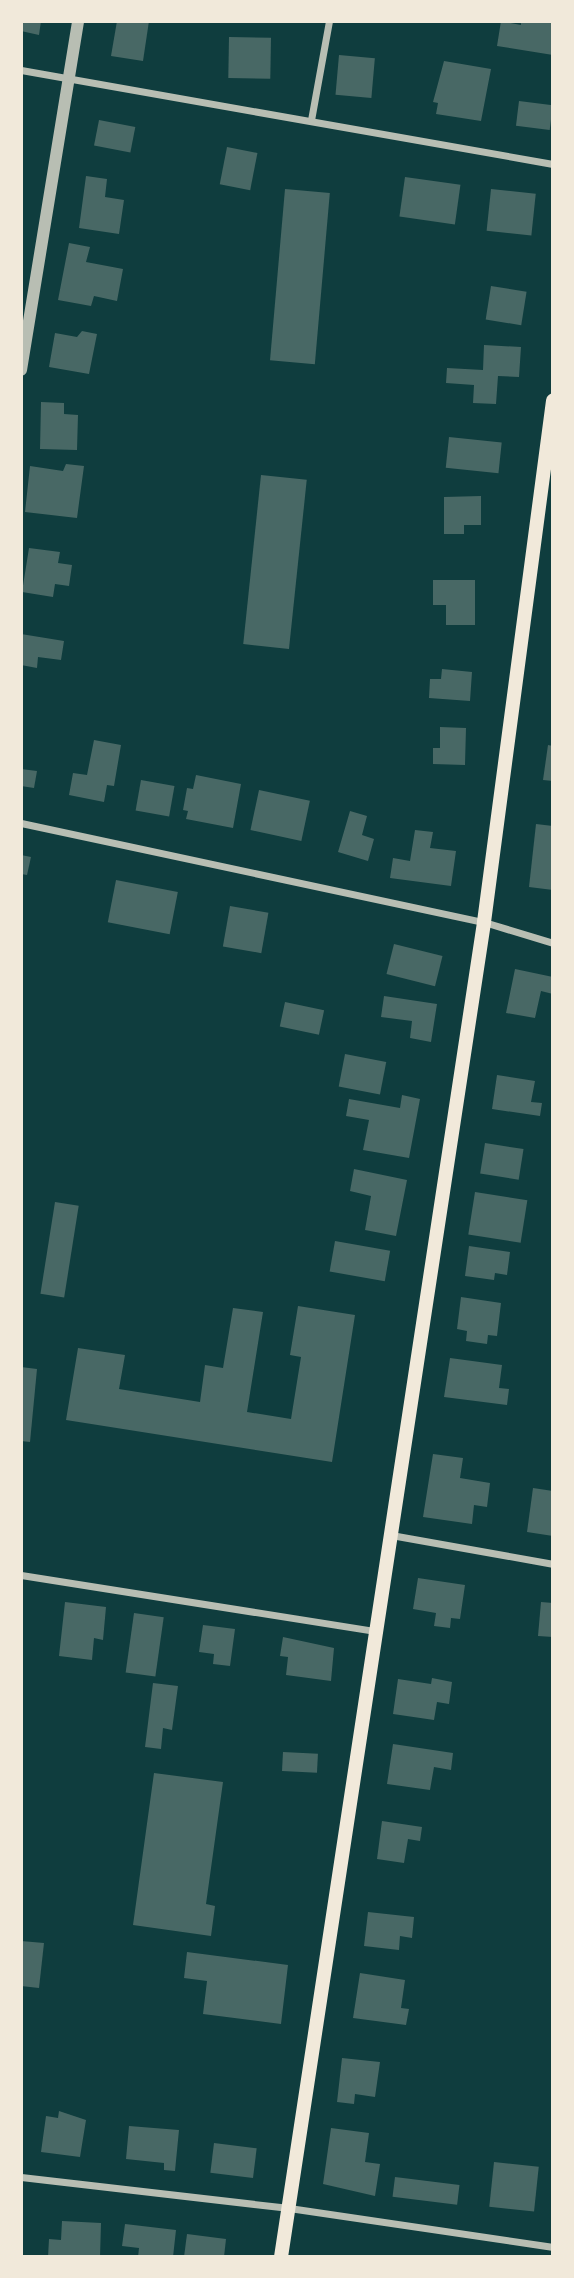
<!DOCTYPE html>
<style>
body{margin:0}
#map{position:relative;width:574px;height:2278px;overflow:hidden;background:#0f3d3e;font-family:"Roboto Condensed",sans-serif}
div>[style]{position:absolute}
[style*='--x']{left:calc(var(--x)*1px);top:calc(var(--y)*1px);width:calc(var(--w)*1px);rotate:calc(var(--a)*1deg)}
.building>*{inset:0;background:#486865;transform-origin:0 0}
.minor>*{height:7px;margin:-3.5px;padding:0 3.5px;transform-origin:3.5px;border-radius:3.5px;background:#b8beb3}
.tertiary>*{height:12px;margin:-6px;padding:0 6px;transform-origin:6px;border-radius:6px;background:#b8beb3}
.secondary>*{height:14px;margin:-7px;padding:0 7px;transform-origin:7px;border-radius:7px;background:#f1e9da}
span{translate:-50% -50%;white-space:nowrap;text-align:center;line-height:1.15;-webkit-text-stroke:7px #f1e9da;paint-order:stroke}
.frame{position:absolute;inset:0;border:23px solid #f1e9da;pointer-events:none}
</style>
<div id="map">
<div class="building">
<i style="clip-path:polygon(21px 21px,41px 21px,39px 35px,21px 31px)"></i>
<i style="clip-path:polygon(117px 21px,149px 21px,143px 61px,111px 56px)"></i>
<i style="clip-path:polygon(501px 21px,521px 25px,521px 21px,553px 21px,553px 55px,497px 46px)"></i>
<i style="left:229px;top:37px;width:42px;height:41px;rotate:1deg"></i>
<i style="left:339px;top:55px;width:36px;height:40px;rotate:5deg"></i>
<i style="clip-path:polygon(444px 61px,491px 69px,481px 121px,436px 114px,438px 103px,433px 102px)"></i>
<i style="left:519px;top:101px;width:34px;height:25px;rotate:7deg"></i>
<i style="left:99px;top:120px;width:37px;height:26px;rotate:11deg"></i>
<i style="left:227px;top:147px;width:31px;height:38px;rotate:11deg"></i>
<i style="clip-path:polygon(86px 176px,107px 179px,105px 197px,124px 200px,119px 234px,79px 228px)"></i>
<i style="left:405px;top:177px;width:56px;height:40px;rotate:8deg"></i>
<i style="left:285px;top:189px;width:45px;height:172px;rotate:5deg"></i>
<i style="left:491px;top:189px;width:45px;height:42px;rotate:6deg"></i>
<i style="clip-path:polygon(69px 243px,90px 247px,86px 262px,123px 269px,117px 301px,94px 296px,91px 306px,58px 300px)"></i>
<i style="left:491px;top:286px;width:36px;height:34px;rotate:9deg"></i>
<i style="clip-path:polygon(82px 331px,97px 334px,89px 374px,49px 367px,55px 333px,77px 337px)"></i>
<i style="clip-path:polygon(484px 345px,521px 347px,519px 377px,498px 376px,496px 404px,473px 403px,474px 385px,446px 383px,447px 368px,483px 370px)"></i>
<i style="clip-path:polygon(41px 402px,64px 403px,64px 414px,78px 415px,77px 450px,40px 449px)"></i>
<i style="left:449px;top:437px;width:53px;height:31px;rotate:6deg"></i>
<i style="clip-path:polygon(66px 464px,84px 466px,77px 518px,25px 512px,30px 466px,63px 471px)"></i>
<i style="left:261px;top:475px;width:46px;height:170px;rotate:6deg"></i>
<i style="clip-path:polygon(481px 496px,481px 525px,464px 525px,464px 534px,444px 534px,444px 497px)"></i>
<i style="clip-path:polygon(29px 548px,60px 552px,58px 563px,72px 565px,69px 586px,55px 584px,53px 597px,22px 592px)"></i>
<i style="clip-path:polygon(433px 580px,475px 580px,475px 625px,446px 625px,446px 605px,433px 605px)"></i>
<i style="clip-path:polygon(21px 634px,64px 641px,61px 660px,38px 657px,37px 668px,21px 665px)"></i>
<i style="clip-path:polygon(442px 669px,472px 672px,470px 701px,429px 698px,430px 679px,441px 679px)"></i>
<i style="clip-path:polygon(440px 727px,466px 728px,465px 765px,433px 764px,433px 748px,440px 748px)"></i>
<i style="clip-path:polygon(94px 740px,121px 745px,114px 786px,107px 785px,104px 802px,69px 795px,73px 773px,87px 775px)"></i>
<i style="clip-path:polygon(548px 745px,553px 746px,553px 781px,543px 780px)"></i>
<i style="clip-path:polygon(21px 769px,37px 771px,34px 788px,21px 786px)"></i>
<i style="clip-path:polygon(196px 775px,241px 784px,233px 828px,186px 819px,188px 811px,183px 810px,187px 788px,193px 789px)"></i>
<i style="left:141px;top:780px;width:34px;height:31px;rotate:10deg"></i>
<i style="left:259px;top:790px;width:52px;height:41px;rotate:12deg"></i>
<i style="clip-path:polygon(350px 811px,367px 816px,362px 835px,374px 839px,368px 861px,338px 852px)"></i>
<i style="clip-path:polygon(536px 824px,553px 826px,553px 890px,529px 887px)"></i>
<i style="clip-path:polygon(415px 830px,433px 832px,430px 848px,456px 851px,451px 886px,390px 878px,393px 858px,410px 861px)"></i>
<i style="clip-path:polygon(21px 855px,31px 857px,27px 875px,21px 874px)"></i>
<i style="left:116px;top:880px;width:63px;height:43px;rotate:11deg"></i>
<i style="left:230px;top:906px;width:39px;height:41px;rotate:10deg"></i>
<i style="left:394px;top:944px;width:50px;height:31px;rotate:14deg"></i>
<i style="clip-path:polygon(515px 969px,553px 977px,553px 994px,541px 991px,535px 1018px,506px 1013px)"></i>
<i style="clip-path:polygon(384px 996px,437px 1004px,431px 1042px,410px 1038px,412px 1021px,381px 1017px)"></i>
<i style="left:285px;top:1002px;width:40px;height:25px;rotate:12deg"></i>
<i style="left:345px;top:1054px;width:42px;height:33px;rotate:11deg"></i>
<i style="clip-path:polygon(497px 1075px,535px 1081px,531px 1102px,542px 1103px,540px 1116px,492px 1109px)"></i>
<i style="clip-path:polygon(402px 1095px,420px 1099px,409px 1158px,363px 1150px,369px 1120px,346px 1116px,349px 1099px,400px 1108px)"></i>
<i style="left:485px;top:1143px;width:39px;height:31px;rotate:9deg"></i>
<i style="clip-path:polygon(354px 1169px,407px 1180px,396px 1236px,365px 1230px,371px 1196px,350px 1191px)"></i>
<i style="left:475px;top:1192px;width:53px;height:43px;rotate:9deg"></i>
<i style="left:55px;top:1202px;width:24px;height:93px;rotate:9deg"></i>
<i style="left:335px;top:1241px;width:56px;height:31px;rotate:10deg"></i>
<i style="clip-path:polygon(469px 1246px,510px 1252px,507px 1275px,495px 1273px,494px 1280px,465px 1276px)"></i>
<i style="clip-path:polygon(461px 1297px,501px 1303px,497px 1336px,488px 1335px,487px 1344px,466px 1341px,467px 1331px,457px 1329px)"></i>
<i style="clip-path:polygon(298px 1306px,355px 1315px,332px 1462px,66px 1420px,78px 1348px,125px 1355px,119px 1389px,200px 1402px,205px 1365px,223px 1368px,233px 1308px,263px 1312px,247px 1412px,291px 1419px,301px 1357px,290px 1355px)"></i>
<i style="clip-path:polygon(450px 1358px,502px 1365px,499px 1388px,509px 1389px,507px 1405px,444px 1397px)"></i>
<i style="clip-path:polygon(21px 1367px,37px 1369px,30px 1442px,21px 1441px)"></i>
<i style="clip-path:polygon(433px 1454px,463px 1458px,460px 1478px,490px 1483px,487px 1507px,474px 1505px,472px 1524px,423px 1517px)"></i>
<i style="clip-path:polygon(533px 1488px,553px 1491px,553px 1536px,527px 1532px)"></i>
<i style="clip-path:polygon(418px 1578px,465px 1585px,460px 1619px,451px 1618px,450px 1628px,434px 1626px,436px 1613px,413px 1609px)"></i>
<i style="clip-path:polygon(65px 1602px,106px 1607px,103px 1640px,94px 1638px,92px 1660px,59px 1656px)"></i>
<i style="clip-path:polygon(541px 1602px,553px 1603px,553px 1637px,538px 1636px)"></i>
<i style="left:134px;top:1613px;width:30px;height:60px;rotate:8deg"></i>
<i style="clip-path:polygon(203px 1625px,235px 1629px,230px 1666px,213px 1664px,214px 1654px,199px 1652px)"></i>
<i style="clip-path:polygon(283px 1637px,334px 1648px,331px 1681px,286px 1675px,288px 1657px,280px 1656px)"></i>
<i style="clip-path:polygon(432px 1678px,452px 1682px,449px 1704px,437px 1702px,434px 1720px,393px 1714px,398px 1679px,431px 1684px)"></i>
<i style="clip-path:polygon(153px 1683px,178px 1686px,172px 1730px,163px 1728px,161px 1749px,145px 1747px)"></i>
<i style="clip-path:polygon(393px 1744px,453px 1753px,451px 1770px,434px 1767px,430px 1790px,387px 1784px)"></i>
<i style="left:283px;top:1752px;width:35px;height:19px;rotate:3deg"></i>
<i style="clip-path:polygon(154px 1773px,223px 1782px,206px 1904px,215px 1906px,211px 1936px,133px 1925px)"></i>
<i style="clip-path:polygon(382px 1821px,422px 1827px,420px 1841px,408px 1839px,404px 1863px,377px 1859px)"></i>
<i style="clip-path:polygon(368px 1912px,414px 1917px,412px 1938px,400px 1936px,399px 1950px,364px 1946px)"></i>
<i style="clip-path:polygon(21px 1941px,44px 1943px,39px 1988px,21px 1986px)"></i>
<i style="clip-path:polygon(187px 1952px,288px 1965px,281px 2024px,203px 2014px,207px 1981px,184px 1978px)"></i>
<i style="clip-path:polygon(360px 1973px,405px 1980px,401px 2008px,409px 2009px,406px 2025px,353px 2018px)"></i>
<i style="clip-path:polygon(342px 2058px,380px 2062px,375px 2097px,355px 2094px,354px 2104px,337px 2102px)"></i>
<i style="clip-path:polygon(59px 2111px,86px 2120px,80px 2157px,41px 2152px,46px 2116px,58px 2118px)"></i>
<i style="clip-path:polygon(129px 2126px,179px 2130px,175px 2171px,164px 2170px,164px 2163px,126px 2159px)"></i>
<i style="clip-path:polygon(331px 2128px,369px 2133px,365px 2162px,380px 2164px,375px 2196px,323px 2184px)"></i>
<i style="left:214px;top:2143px;width:43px;height:30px;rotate:7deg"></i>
<i style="left:494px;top:2162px;width:45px;height:45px;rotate:6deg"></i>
<i style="left:395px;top:2177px;width:65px;height:20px;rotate:7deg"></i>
<i style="clip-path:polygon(62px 2221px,101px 2223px,100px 2257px,48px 2257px,49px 2239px,61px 2240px)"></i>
<i style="clip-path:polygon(125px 2224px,176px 2230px,173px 2257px,138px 2257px,139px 2248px,122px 2246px)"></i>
<i style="clip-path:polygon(187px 2234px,226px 2239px,224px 2257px,184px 2257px)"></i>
</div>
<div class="minor">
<i style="--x:21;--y:70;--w:540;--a:10.02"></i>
<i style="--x:311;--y:120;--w:101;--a:-79.7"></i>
<i style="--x:21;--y:823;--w:473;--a:12.1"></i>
<i style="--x:484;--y:922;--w:72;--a:16.9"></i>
<i style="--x:391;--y:1535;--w:165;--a:10.1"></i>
<i style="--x:21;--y:1575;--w:359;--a:9"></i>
<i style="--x:21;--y:2177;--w:270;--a:6.6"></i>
<i style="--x:289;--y:2208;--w:267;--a:8.4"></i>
</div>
<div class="tertiary">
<i style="--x:21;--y:370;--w:354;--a:-80.7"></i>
</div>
<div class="secondary">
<i style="--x:281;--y:2257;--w:1350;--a:-81.35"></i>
<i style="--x:484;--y:922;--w:526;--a:-82.46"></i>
</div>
<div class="frame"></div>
</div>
